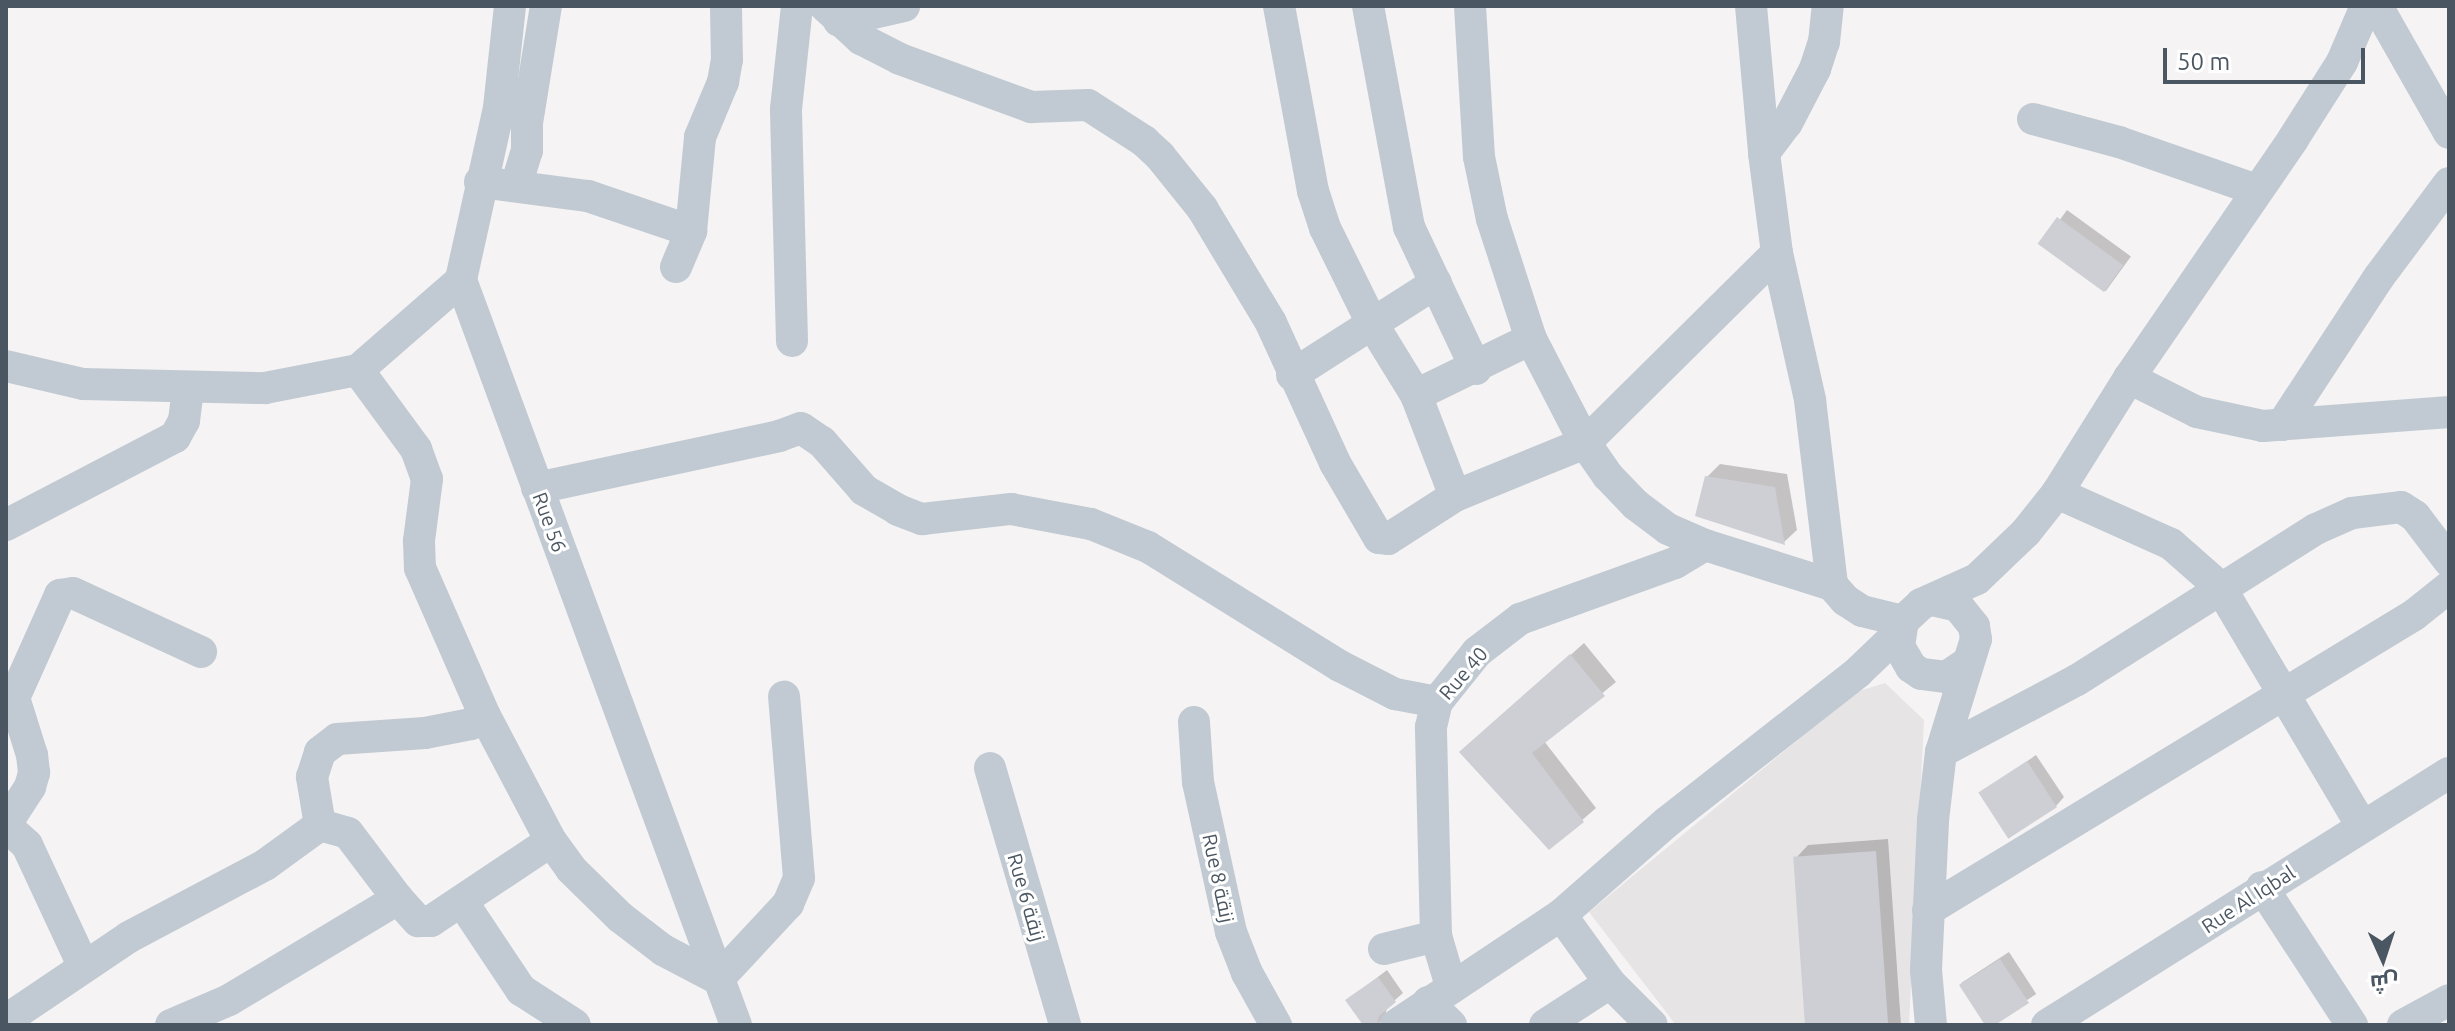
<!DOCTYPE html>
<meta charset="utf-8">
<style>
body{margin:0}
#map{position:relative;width:2455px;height:1031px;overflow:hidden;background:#f5f3f3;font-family:Ubuntu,Cairo,sans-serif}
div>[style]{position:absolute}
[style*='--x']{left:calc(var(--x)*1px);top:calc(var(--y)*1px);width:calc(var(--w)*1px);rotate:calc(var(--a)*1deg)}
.education>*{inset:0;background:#e6e4e5}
.shadow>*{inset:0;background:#0003;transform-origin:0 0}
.building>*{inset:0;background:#cdcfd5;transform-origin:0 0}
.minor>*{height:32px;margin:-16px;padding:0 16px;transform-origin:16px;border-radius:16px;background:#c1cad2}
span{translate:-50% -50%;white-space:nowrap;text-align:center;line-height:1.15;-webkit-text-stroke:6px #fff;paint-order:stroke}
.street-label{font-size:20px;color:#4a5661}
.frame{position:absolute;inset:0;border:8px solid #4a5661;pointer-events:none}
.north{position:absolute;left:2343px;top:919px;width:80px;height:80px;-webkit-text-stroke:6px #fff;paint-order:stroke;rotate:177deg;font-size:22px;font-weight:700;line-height:32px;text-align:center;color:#4a5661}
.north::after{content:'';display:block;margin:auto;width:28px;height:36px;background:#4a5661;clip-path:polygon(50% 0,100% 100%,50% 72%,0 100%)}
.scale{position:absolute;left:2163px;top:48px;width:202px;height:36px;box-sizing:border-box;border:4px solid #4a5661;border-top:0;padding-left:10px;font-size:24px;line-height:28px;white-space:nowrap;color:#4a5661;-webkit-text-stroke:6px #fff;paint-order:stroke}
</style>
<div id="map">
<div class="education">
<i style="clip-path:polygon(1885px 683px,1924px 720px,1909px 1025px,1676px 1025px,1589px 912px,1856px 692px)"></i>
</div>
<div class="shadow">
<i style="left:2067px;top:210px;width:79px;height:43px;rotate:36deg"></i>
<i style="clip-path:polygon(1720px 464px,1787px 474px,1797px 530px,1784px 542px,1707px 477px)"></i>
<i style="clip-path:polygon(1584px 643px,1616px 682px,1544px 741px,1596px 808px,1550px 848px,1475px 740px)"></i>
<i style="clip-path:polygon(2036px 755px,2064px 797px,2056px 806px,1981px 793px)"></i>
<i style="clip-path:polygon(1888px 839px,1901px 1025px,1807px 1025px,1796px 858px,1808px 845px)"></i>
<i style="left:2009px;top:952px;width:50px;height:57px;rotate:57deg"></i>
<i style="clip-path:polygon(1387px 970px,1403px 993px,1387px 1007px,1385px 1017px,1377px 1025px,1365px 1025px,1348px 1000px)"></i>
</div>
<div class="building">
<i style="left:2057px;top:217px;width:82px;height:33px;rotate:36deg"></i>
<i style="clip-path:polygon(1705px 476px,1775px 487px,1785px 545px,1695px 516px)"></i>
<i style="clip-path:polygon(1570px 654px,1605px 696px,1532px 753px,1584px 822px,1549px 850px,1459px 752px)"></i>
<i style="left:2027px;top:761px;width:55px;height:58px;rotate:57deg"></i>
<i style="left:1876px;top:851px;width:174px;height:83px;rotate:86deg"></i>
<i style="clip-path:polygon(2000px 959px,2029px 1003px,1995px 1025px,1985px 1025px,1959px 985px)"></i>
<i style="clip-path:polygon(1378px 977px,1396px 1002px,1379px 1016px,1377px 1025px,1363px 1025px,1345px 1000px)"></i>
</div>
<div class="minor">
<i style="--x:510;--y:6;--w:103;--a:96.2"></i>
<i style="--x:499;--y:108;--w:176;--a:102.5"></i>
<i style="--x:461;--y:280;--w:794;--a:69.74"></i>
<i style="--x:825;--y:6;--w:49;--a:42.5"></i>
<i style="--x:861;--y:39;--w:44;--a:27.1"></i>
<i style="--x:900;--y:59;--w:140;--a:20.1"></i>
<i style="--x:1031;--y:107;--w:57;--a:-2"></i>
<i style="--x:1088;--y:105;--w:67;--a:32.7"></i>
<i style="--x:1144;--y:141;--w:22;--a:43"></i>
<i style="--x:1160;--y:156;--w:67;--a:51.1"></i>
<i style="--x:1202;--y:208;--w:134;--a:59"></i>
<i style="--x:1271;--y:323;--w:154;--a:65.4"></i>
<i style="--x:1335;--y:463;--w:87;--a:59.6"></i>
<i style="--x:1379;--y:538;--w:9;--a:6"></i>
<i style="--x:1388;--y:539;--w:80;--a:-32.7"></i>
<i style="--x:1455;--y:496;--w:140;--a:-22.2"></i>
<i style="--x:1585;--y:443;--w:270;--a:-44.7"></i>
<i style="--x:1279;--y:6;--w:188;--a:79.6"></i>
<i style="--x:1313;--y:191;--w:39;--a:72"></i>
<i style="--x:1325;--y:228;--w:108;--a:63.7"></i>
<i style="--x:1373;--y:325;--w:82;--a:58.4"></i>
<i style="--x:1416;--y:395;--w:108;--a:68.9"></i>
<i style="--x:1368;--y:6;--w:225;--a:79.5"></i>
<i style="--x:1409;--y:227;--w:157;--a:64.7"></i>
<i style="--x:1470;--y:6;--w:151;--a:86.6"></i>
<i style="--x:1479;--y:157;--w:63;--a:78.2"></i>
<i style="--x:1492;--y:219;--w:126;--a:72"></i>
<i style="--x:1531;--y:339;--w:117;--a:62.6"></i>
<i style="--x:1585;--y:443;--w:40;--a:55.1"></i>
<i style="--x:1608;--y:476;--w:40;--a:46"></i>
<i style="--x:1636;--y:505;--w:40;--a:37"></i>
<i style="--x:1668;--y:529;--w:40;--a:23.4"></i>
<i style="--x:1705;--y:545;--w:133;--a:17.5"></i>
<i style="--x:1751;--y:6;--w:148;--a:84.9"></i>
<i style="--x:1764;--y:153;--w:101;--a:82.6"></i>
<i style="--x:1777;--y:253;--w:151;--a:77.3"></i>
<i style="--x:1810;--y:400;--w:186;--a:83.2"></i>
<i style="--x:1832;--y:585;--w:20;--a:49"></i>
<i style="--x:1845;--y:600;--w:20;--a:33"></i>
<i style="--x:1862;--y:611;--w:42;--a:13.7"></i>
<i style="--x:2377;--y:6;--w:146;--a:60.4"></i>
<i style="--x:839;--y:21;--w:67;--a:-13"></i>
<i style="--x:2033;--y:119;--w:89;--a:15"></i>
<i style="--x:2119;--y:142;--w:146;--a:19.2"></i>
<i style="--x:1764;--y:153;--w:38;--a:-53"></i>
<i style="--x:1787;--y:123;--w:61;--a:-62.6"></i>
<i style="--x:1815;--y:69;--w:28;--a:-72"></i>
<i style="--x:1824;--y:42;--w:36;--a:-84"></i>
<i style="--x:480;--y:182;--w:109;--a:7.4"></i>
<i style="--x:588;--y:196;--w:109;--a:18.8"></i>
<i style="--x:516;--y:186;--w:37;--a:-73"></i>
<i style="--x:527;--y:151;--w:28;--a:-90"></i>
<i style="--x:527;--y:123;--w:119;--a:-80.8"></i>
<i style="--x:676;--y:267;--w:39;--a:-67"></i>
<i style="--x:691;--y:231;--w:94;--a:-84.5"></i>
<i style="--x:700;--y:137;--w:60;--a:-67.3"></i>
<i style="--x:723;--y:82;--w:22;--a:-80"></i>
<i style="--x:727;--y:60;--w:54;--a:-91.1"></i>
<i style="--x:792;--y:341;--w:232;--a:-91.5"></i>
<i style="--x:786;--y:109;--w:104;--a:-83.9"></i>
<i style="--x:6;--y:366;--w:79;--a:13.2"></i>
<i style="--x:83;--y:384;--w:182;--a:1.3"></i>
<i style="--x:265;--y:388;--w:95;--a:-11"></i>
<i style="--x:358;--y:370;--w:137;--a:-41.1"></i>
<i style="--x:358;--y:370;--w:98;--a:53.7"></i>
<i style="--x:416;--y:449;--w:32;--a:70"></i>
<i style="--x:427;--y:479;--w:63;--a:97.4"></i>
<i style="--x:419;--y:541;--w:27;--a:88"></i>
<i style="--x:420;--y:568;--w:162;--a:66.3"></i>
<i style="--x:485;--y:716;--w:141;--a:62.2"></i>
<i style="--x:551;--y:841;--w:34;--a:54"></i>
<i style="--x:571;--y:869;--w:69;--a:44.4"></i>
<i style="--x:620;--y:917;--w:54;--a:37.5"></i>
<i style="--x:663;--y:950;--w:62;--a:27.8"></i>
<i style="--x:718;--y:979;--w:103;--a:-47"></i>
<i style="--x:788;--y:904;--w:28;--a:-67"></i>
<i style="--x:799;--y:878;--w:182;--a:-94.7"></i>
<i style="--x:1292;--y:375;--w:171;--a:-32.6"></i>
<i style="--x:2129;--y:378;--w:76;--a:26.6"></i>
<i style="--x:2197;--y:412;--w:67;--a:12"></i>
<i style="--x:2263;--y:426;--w:187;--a:-4.3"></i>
<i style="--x:1416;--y:395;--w:128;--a:-26"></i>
<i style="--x:2282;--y:425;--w:177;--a:-56.8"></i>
<i style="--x:2379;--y:277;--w:117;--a:-53.3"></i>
<i style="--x:537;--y:488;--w:248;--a:-12.1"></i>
<i style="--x:779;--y:436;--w:23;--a:-20"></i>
<i style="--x:801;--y:428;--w:25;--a:34"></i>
<i style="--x:822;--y:442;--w:64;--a:48.8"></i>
<i style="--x:864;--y:490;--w:39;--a:30"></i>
<i style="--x:898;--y:510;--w:26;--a:21"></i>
<i style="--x:922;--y:519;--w:90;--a:-6.4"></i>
<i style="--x:1011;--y:509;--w:81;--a:10.6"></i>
<i style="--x:1091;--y:524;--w:61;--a:22"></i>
<i style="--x:1148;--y:547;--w:226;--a:31.8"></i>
<i style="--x:1340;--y:666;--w:62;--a:27"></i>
<i style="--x:1395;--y:694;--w:43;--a:10.8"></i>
<i style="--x:2057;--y:493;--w:125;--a:24.1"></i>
<i style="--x:2171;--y:544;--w:65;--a:41.3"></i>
<i style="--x:2220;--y:587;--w:278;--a:59.3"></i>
<i style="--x:6;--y:525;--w:191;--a:-27.5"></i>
<i style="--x:175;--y:437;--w:18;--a:-61"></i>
<i style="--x:184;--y:421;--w:33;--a:-83"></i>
<i style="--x:1967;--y:663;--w:25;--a:146"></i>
<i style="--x:1946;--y:677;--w:25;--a:-173"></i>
<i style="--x:1921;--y:674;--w:12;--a:-145"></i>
<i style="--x:1911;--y:667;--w:24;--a:-120"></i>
<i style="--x:1899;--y:646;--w:25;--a:-81"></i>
<i style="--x:1903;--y:621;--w:25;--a:-43"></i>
<i style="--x:1921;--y:604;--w:61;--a:-24.1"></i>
<i style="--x:1977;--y:579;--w:68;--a:-43.8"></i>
<i style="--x:2026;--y:532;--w:50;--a:-51.5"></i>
<i style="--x:2057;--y:493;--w:136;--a:-57.9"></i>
<i style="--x:2129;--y:378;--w:290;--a:-55.5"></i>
<i style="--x:2293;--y:139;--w:91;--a:-57.5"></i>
<i style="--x:2342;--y:62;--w:61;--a:-66.8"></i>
<i style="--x:1194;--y:722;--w:60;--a:86.2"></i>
<i style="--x:1198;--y:782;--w:154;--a:77.6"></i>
<i style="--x:1231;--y:932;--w:44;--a:68.7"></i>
<i style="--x:1247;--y:973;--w:60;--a:60.9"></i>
<i style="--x:1941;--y:752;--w:154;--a:-27.9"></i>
<i style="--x:2077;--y:680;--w:283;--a:-32.3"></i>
<i style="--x:2316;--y:529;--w:39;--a:-24"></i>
<i style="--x:2352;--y:513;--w:49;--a:-7"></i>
<i style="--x:2401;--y:507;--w:17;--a:33"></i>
<i style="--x:2415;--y:516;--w:56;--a:52.9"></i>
<i style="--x:990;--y:768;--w:268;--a:73.7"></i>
<i style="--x:6;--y:824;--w:44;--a:-57"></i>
<i style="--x:30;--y:787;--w:15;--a:-74"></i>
<i style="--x:34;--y:773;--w:18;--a:-96"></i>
<i style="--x:32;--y:755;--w:60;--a:-107.5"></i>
<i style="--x:14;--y:698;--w:113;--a:-65.9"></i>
<i style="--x:60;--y:595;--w:13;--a:-9"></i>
<i style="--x:73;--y:593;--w:141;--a:24.7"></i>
<i style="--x:320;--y:825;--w:29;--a:16"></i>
<i style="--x:348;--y:833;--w:83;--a:52.9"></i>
<i style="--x:6;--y:826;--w:28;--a:42"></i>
<i style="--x:27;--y:845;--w:132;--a:65"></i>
<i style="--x:2262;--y:887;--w:165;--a:56.9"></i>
<i style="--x:463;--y:903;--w:105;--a:56.3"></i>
<i style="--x:521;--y:990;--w:64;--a:32.9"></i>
<i style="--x:1928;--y:910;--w:569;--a:-31.26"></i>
<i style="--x:2414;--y:615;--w:45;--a:-38.7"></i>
<i style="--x:1561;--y:915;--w:84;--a:54.2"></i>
<i style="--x:1610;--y:983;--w:59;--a:45"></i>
<i style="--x:1384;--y:949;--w:54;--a:-14"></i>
<i style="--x:1451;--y:986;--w:52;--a:-106.7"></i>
<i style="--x:1436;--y:936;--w:209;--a:-91.4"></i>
<i style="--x:1431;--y:727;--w:26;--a:-77"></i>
<i style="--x:1437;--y:702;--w:64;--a:-51.3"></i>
<i style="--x:1477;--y:652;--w:54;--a:-37.5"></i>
<i style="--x:1520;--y:619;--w:165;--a:-19.9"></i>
<i style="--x:1675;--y:563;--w:35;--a:-31"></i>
<i style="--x:1428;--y:1002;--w:33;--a:45"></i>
<i style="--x:6;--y:1020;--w:148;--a:-34"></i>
<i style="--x:129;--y:937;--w:154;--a:-27.9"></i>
<i style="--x:265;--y:865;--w:68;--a:-36"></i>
<i style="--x:320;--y:825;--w:49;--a:-99.5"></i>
<i style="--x:312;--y:777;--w:26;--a:-72"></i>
<i style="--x:320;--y:752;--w:21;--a:-37"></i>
<i style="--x:337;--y:739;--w:88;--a:-3.9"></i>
<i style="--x:425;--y:733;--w:47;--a:-11.1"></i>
<i style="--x:471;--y:724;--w:16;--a:-30"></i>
<i style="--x:171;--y:1025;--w:63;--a:-23.3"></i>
<i style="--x:229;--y:1000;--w:197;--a:-30.9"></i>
<i style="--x:398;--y:899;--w:30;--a:48"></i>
<i style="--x:418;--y:921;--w:13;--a:0"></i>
<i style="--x:431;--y:921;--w:144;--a:-33.7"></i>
<i style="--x:1396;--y:1025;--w:198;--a:-33.7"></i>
<i style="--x:1561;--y:915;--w:141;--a:-41.3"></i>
<i style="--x:1667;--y:822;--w:243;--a:-38.1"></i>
<i style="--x:1858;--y:672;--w:57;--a:-43.6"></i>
<i style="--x:1545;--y:1025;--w:77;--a:-32.9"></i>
<i style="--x:1931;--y:1025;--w:55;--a:-95.2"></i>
<i style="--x:1926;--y:970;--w:150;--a:-87.3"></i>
<i style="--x:1933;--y:820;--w:68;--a:-83.3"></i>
<i style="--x:1941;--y:752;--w:118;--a:-72.8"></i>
<i style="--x:1976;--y:639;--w:13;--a:-99"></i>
<i style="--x:1974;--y:626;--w:26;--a:-129"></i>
<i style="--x:1958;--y:606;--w:26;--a:-167"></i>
<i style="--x:2047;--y:1025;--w:474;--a:-32.1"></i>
<i style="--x:2403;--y:1025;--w:52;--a:-28.5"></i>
</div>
<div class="street-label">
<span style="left:550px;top:522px;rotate:70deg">Rue 56</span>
<span style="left:1463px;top:673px;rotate:-49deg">Rue 40</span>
<span style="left:1219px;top:878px;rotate:78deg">Rue 8 زنقة</span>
<span style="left:1027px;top:897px;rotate:74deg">Rue 6 زنقة</span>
<span style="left:2248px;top:899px;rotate:-33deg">Rue Al Iqbal</span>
</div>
<div class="frame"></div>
<div class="north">ش</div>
<div class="scale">50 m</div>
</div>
